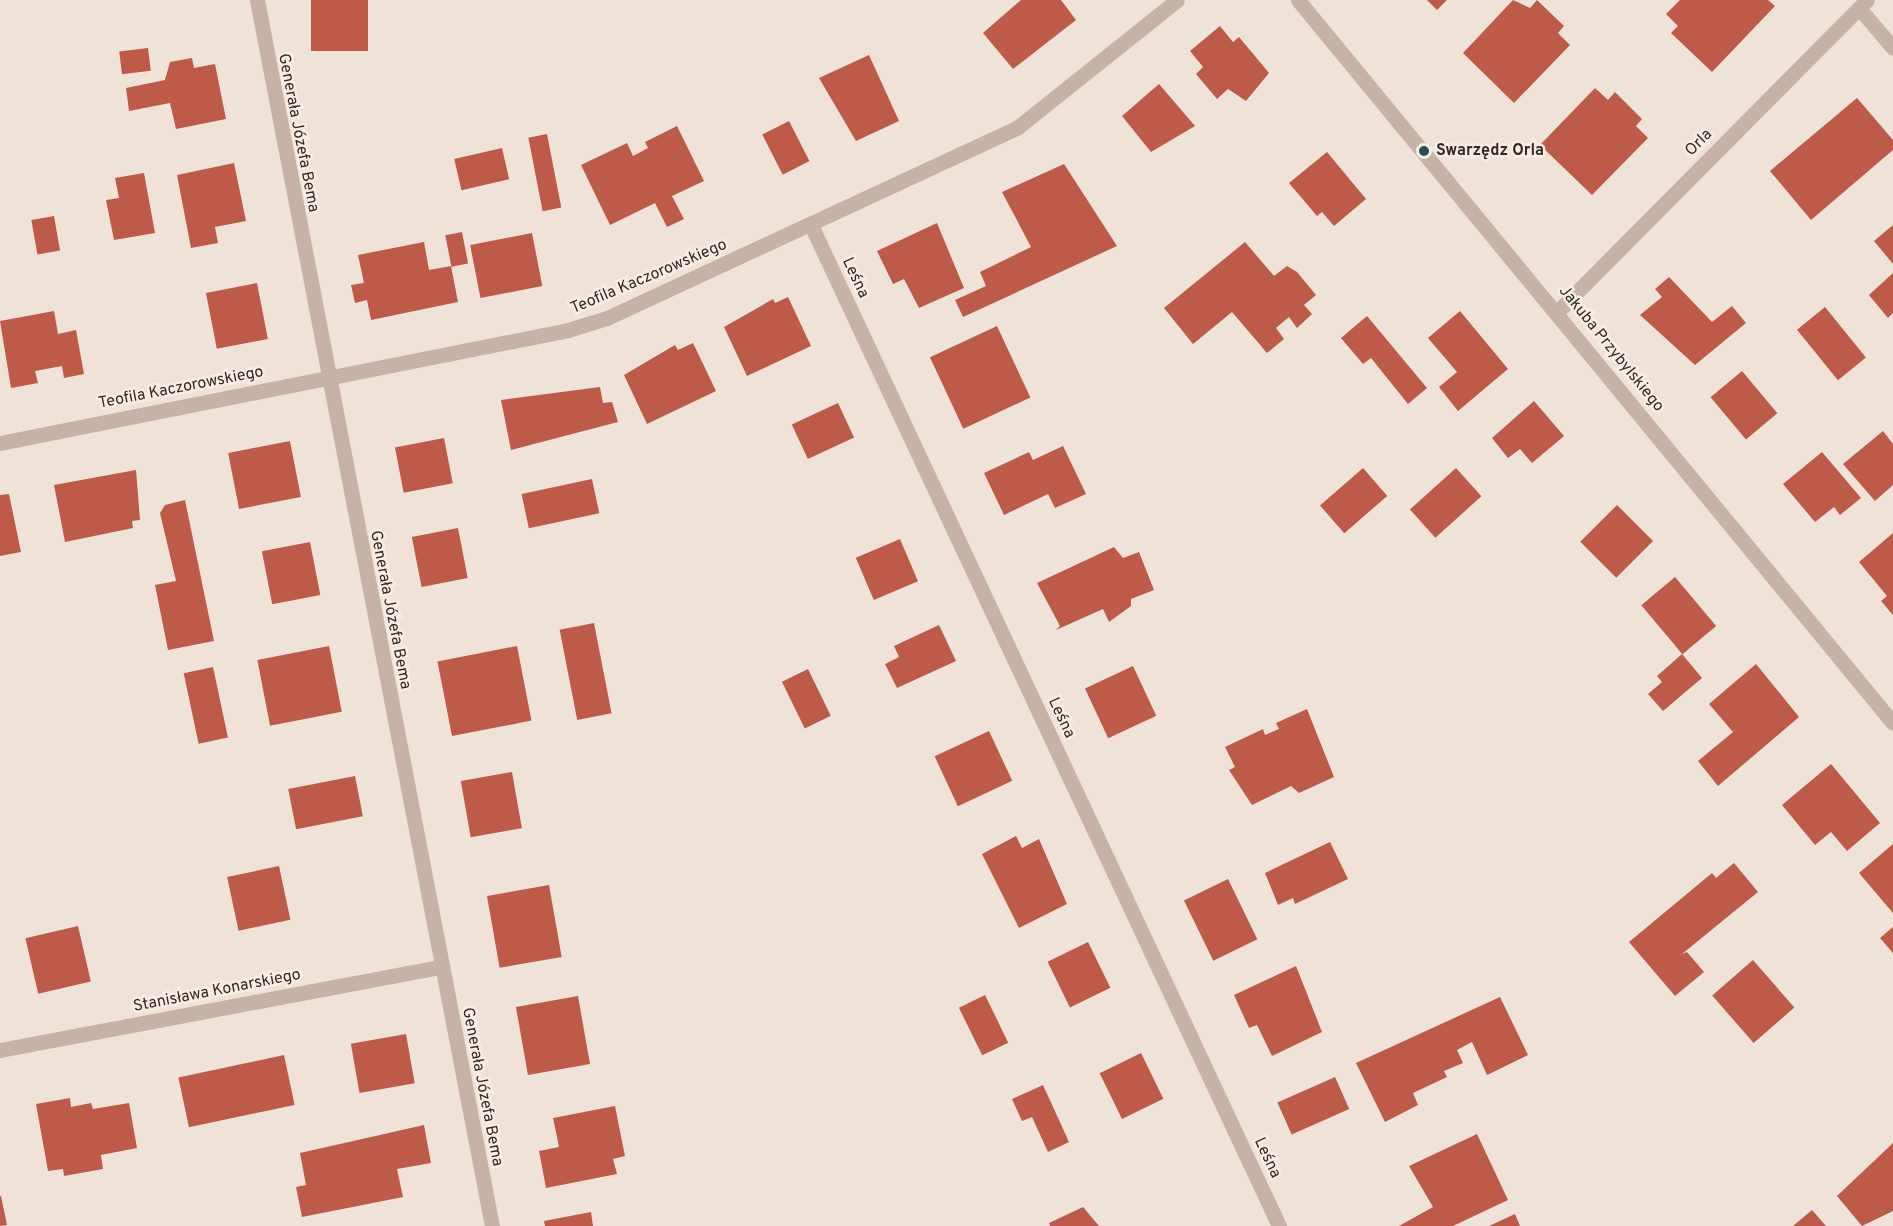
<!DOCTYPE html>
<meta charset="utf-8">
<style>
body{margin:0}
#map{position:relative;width:1893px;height:1226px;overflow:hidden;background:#efe3d9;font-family:Overpass,sans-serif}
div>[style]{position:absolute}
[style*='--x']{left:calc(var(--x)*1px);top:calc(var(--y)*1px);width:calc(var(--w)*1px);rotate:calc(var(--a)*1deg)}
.building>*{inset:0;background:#be5a48;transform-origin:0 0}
.minor>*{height:15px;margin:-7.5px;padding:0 7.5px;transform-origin:7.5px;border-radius:7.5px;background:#c6b2a6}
.dots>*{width:16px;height:16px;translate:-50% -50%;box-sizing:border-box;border:3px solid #f8ede5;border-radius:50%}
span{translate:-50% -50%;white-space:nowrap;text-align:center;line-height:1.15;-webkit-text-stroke:5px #f8ede5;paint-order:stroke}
.street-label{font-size:16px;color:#332926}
.poi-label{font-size:16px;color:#332926;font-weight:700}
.left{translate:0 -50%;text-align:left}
</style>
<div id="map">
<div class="building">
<i style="left:311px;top:0;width:57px;height:51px"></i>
<i style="clip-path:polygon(1021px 0,1061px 0,1076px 20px,1013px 69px,983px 33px)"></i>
<i style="clip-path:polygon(1427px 0,1447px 0,1437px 10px)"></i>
<i style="clip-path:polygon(1513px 0,1530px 8px,1537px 0,1564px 26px,1558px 33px,1570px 45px,1514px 103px,1463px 53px)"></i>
<i style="clip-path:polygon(1680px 0,1768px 0,1775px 6px,1712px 72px,1671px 33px,1678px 26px,1666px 14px)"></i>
<i style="clip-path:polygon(1220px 26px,1233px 42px,1239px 37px,1269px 73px,1246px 101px,1228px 89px,1217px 99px,1196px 74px,1203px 67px,1190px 51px)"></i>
<i style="left:148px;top:48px;width:23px;height:29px;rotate:83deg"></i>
<i style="clip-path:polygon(869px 55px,899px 121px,856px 141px,819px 78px)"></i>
<i style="clip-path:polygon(192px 58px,194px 68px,215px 64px,226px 119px,176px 129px,170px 103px,129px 111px,126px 88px,165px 80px,170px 62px)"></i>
<i style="clip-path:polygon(1159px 84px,1195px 126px,1151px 152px,1122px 116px)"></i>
<i style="clip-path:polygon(1595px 88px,1608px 100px,1615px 92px,1642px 119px,1636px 126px,1648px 138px,1592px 195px,1540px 145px)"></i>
<i style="clip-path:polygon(1857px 98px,1893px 140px,1893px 150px,1811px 220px,1770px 171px)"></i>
<i style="left:789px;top:121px;width:45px;height:30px;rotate:63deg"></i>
<i style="clip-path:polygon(677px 126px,704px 181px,672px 196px,684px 219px,667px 227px,655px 203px,610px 225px,581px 165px,627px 143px,633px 156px,648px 148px,645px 142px)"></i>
<i style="left:547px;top:134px;width:75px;height:19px;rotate:79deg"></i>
<i style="left:502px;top:148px;width:32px;height:49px;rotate:77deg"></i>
<i style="clip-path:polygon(1327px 152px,1366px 199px,1334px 226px,1322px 212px,1317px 216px,1289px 183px)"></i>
<i style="clip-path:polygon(234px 163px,246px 221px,215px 227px,218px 243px,191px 248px,177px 175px)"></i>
<i style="clip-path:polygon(1064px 164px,1117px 246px,963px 317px,955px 300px,986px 286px,980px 272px,1031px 247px,1002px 192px)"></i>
<i style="clip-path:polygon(144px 173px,155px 233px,114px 240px,106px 200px,119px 198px,115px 178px)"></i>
<i style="left:54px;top:216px;width:35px;height:23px;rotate:80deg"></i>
<i style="clip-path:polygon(937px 223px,964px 288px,919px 308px,904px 279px,893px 284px,877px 251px)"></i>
<i style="clip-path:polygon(1893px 225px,1893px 264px,1874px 241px)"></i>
<i style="left:462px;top:232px;width:32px;height:17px;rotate:79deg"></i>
<i style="left:532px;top:233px;width:54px;height:63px;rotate:79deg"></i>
<i style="clip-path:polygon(424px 242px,429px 270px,451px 266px,458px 302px,371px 320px,367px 300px,355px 303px,351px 285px,364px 283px,358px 255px)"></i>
<i style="clip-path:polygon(1245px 242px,1274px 276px,1287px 266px,1297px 272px,1316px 295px,1304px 305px,1312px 314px,1297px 328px,1289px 317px,1276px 328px,1284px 339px,1267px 353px,1232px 312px,1193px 344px,1164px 308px)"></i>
<i style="clip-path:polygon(1893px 273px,1893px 313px,1888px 318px,1869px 295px)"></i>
<i style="clip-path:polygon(1669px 277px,1712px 322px,1732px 306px,1746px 323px,1695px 365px,1640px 315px,1662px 297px,1655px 289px)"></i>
<i style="left:257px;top:283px;width:57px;height:52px;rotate:79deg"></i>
<i style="clip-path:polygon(788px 297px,811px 346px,747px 376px,724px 327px,773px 299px,775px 303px)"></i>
<i style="left:1825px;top:307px;width:65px;height:36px;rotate:51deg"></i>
<i style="clip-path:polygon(54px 311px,58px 334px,76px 330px,84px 374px,64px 378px,62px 366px,35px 371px,38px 383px,11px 388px,0 321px)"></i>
<i style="clip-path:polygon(1460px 311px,1508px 369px,1458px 411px,1439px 387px,1457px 372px,1428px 338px)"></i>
<i style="clip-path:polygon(1367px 316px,1427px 388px,1408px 404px,1371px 358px,1363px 364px,1341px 338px)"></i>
<i style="left:997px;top:326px;width:79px;height:74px;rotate:65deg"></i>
<i style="clip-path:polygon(693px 343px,716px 391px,647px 424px,624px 375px,675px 345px,678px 350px)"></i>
<i style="left:1742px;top:371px;width:55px;height:41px;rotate:50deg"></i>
<i style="clip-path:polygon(600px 387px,603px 403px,612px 402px,618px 422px,511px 450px,501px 400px)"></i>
<i style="clip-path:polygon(1534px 401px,1564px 436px,1532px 463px,1520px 449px,1508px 458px,1492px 438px)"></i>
<i style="left:838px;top:403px;width:38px;height:51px;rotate:65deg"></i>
<i style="clip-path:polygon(1883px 431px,1893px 444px,1893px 485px,1875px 501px,1843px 464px)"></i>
<i style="left:444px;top:438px;width:46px;height:50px;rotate:79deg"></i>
<i style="left:290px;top:441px;width:57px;height:63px;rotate:79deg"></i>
<i style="clip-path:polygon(1063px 446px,1086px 494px,1055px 508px,1048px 494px,1004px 515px,984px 473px,1029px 452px,1033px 460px)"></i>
<i style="clip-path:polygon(1822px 452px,1861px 498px,1840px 515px,1834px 507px,1815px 522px,1783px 484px)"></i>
<i style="left:1363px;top:468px;width:37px;height:57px;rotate:49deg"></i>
<i style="left:1456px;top:468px;width:38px;height:62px;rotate:48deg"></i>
<i style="clip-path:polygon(136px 470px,140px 520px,132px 521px,133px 528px,65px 542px,54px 485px)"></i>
<i style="left:592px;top:479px;width:35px;height:72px;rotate:78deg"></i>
<i style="clip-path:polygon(9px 494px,21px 552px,0 556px,0 495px)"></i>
<i style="clip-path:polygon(185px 500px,214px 641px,168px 650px,155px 585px,176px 581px,160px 513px,165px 505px)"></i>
<i style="left:1617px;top:505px;width:51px;height:52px;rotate:45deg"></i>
<i style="left:458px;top:528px;width:51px;height:47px;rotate:79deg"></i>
<i style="clip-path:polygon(1893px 533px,1893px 615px,1881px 601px,1887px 596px,1859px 562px)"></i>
<i style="left:900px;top:539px;width:46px;height:48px;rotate:67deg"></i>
<i style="left:310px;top:542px;width:54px;height:49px;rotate:79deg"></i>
<i style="clip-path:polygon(1114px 547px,1123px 558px,1139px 552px,1154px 590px,1131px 599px,1131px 606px,1109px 622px,1103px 609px,1056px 630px,1060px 626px,1037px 583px)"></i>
<i style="left:1675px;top:577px;width:64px;height:44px;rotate:50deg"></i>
<i style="left:594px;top:623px;width:92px;height:35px;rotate:79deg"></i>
<i style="clip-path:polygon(939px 625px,956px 661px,897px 688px,885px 664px,899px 657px,894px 646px)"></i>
<i style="left:329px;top:646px;width:67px;height:73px;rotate:79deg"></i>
<i style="left:517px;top:646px;width:76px;height:81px;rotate:79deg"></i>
<i style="clip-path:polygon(1682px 654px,1702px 678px,1663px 711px,1648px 694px,1662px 682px,1657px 676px)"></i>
<i style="clip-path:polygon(1756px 664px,1799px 717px,1718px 786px,1698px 761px,1733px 732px,1709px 704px)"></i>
<i style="left:1133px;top:666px;width:55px;height:53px;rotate:65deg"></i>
<i style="left:213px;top:667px;width:72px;height:30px;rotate:78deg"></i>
<i style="left:808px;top:669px;width:52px;height:29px;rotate:64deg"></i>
<i style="clip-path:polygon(1307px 709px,1334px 777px,1299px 793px,1291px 786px,1252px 805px,1229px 770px,1235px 767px,1225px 747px,1263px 729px,1265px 735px,1279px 729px,1276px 723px)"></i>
<i style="left:989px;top:731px;width:55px;height:60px;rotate:65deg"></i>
<i style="clip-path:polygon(1831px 764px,1880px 823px,1847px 851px,1831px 832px,1815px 845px,1782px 805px)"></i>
<i style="left:512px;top:772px;width:57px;height:52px;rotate:80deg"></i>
<i style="left:355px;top:776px;width:41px;height:68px;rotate:79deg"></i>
<i style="clip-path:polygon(1016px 836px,1022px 848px,1039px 839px,1067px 904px,1019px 928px,982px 854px)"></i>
<i style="clip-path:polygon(1330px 842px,1348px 879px,1295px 904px,1293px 898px,1278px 905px,1265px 873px)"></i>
<i style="clip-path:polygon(1893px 844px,1893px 913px,1859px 873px)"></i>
<i style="clip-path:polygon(1734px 863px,1758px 892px,1682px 954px,1687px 952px,1704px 972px,1675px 996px,1629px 942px,1712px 873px,1716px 878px)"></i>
<i style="left:279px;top:866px;width:55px;height:53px;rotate:78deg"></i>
<i style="left:1228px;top:879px;width:67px;height:49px;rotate:64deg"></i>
<i style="left:549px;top:885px;width:73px;height:63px;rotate:80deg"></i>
<i style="left:78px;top:926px;width:57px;height:54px;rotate:77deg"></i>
<i style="clip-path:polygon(1893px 927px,1893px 953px,1880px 938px)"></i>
<i style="left:1088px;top:942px;width:51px;height:45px;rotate:64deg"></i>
<i style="left:1753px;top:960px;width:63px;height:54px;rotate:49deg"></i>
<i style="clip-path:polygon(1296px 966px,1322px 1032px,1272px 1056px,1257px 1025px,1249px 1028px,1234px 995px)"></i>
<i style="left:985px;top:995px;width:53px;height:29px;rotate:64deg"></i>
<i style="left:578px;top:996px;width:69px;height:63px;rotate:80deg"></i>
<i style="clip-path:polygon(1500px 997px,1528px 1055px,1487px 1075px,1472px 1042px,1457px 1050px,1463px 1063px,1444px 1071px,1447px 1077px,1413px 1093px,1418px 1105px,1385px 1122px,1356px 1063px)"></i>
<i style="left:406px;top:1034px;width:50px;height:56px;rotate:80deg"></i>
<i style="left:1141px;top:1053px;width:51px;height:46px;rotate:64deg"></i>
<i style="left:284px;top:1055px;width:51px;height:108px;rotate:78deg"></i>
<i style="left:1335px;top:1077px;width:35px;height:63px;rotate:66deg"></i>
<i style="clip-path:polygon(1043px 1085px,1069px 1142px,1048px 1152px,1032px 1117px,1022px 1121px,1012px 1099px)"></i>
<i style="clip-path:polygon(70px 1098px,71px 1107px,91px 1103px,93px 1109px,129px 1103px,137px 1148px,101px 1155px,103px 1169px,64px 1176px,63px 1169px,48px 1171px,36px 1104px)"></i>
<i style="clip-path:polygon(615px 1106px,625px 1156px,613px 1159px,617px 1174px,546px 1188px,539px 1151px,559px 1147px,553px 1118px)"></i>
<i style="clip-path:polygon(424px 1125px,431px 1163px,397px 1169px,403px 1197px,302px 1217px,296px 1187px,306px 1185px,300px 1153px)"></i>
<i style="clip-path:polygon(1477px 1134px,1508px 1200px,1453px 1226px,1399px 1226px,1433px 1207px,1409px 1166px)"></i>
<i style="clip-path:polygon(1893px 1143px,1893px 1211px,1862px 1226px,1837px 1196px)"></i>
<i style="clip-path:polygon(1px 1196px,7px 1225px,0 1226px,0 1196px)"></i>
<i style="clip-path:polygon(1083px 1207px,1099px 1226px,1050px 1226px,1049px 1223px)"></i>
<i style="clip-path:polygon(1812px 1210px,1826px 1226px,1793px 1226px)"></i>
<i style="clip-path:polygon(591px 1212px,593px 1226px,545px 1226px,544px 1221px)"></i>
<i style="clip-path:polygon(1515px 1214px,1520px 1226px,1489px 1226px)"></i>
</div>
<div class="minor">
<i style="--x:257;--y:0;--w:1248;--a:79.15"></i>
<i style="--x:1298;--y:0;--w:936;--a:50.55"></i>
<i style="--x:1859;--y:8;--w:52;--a:49.6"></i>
<i style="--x:811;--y:225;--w:1105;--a:64.94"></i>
<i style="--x:1558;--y:311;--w:438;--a:-45.2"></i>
<i style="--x:0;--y:443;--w:579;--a:-11.25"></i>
<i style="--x:568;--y:330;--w:41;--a:-17.1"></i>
<i style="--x:607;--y:318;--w:453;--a:-24.9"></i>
<i style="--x:1018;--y:127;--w:203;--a:-38.6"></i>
<i style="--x:0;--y:1050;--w:448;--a:-10.7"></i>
</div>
<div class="dots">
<i style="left:1424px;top:151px;background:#1f5250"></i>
</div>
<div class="street-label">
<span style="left:298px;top:133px;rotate:79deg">Generała Józefa Bema</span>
<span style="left:1699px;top:143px;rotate:-45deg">Orla</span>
<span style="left:649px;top:277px;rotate:-23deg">Teofila Kaczorowskiego</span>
<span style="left:855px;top:278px;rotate:65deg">Leśna</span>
<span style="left:1611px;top:349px;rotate:51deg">Jakuba Przybylskiego</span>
<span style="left:181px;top:388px;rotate:-11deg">Teofila Kaczorowskiego</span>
<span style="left:390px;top:610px;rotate:79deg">Generała Józefa Bema</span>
<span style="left:1061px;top:718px;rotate:65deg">Leśna</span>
<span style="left:217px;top:991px;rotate:-11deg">Stanisława Konarskiego</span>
<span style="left:482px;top:1087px;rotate:79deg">Generała Józefa Bema</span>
<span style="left:1267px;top:1158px;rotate:65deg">Leśna</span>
</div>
<div class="poi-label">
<span class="left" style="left:1436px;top:151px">Swarzędz Orla</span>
</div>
</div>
